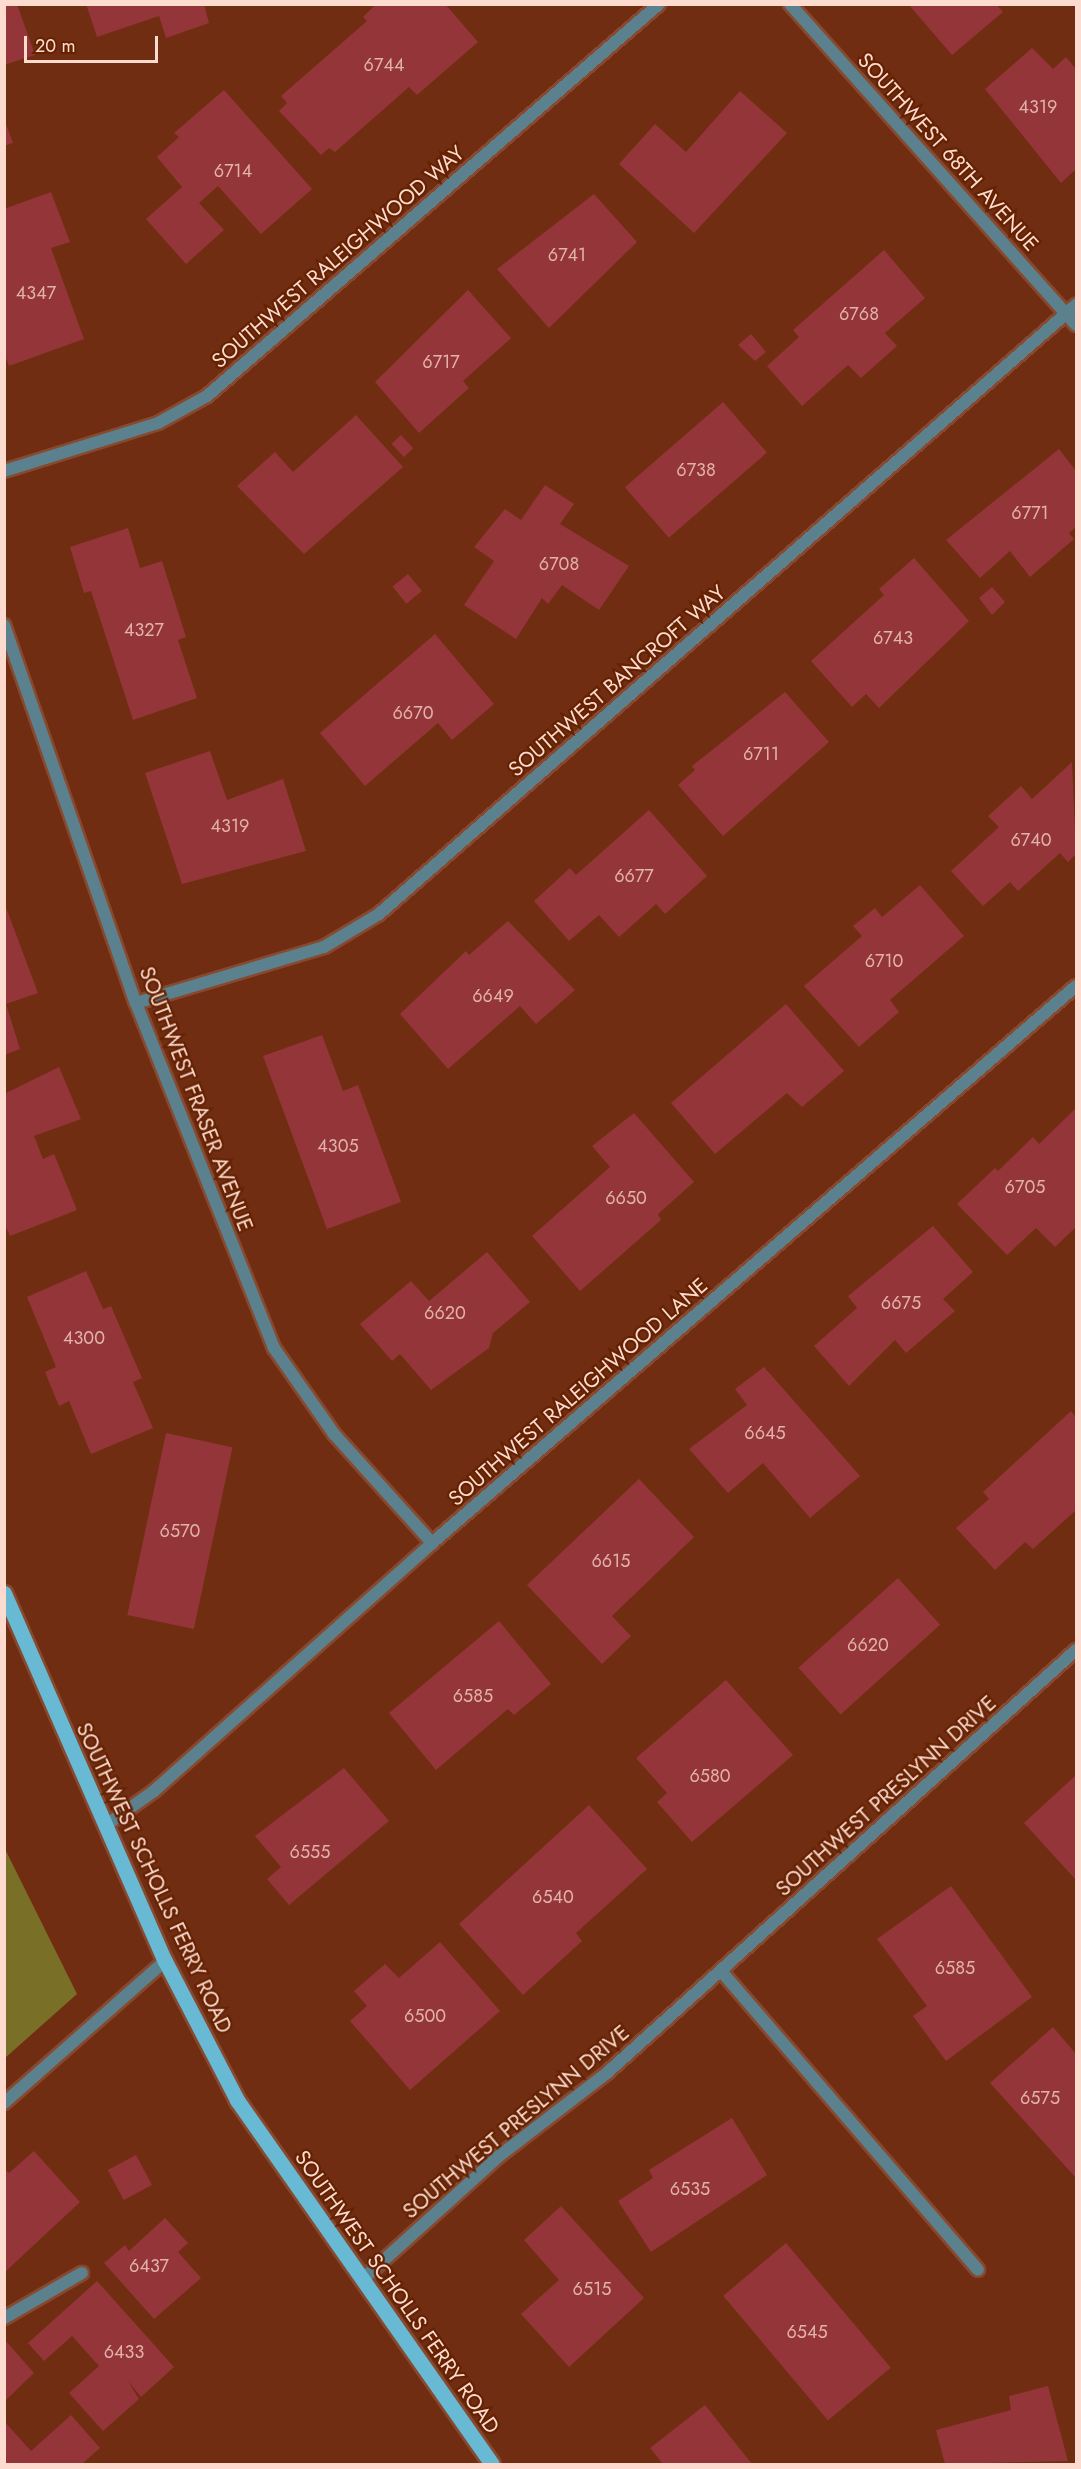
<!DOCTYPE html>
<style>
body{margin:0}
#map{position:relative;width:1081px;height:2469px;overflow:hidden;background:#712d11;font-family:Jost,sans-serif}
div>[style]{position:absolute}
[style*='--x']{left:calc(var(--x)*1px);top:calc(var(--y)*1px);width:calc(var(--w)*1px);rotate:calc(var(--a)*1deg)}
.green>*{inset:0;background:#7a6f26}
.building>*{inset:0;background:#933539;transform-origin:0 0}
.roads{filter:drop-shadow(2px 0 #87492f) drop-shadow(-2px 0 #87492f) drop-shadow(0 2px #87492f) drop-shadow(0 -2px #87492f)}
.lane>*{height:12px;margin:-6px;padding:0 6px;transform-origin:6px;border-radius:6px;background:#5a818d}
.street>*{height:12px;margin:-6px;padding:0 6px;transform-origin:6px;border-radius:6px;background:#5a818d}
.primary>*{height:15px;margin:-7.5px;padding:0 7.5px;transform-origin:7.5px;border-radius:7.5px;background:#67b9d4}
span{translate:-50% -50%;white-space:nowrap;text-align:center;line-height:1.15;-webkit-text-stroke:4.5px #652203;paint-order:stroke}
.number-label{font-size:18px;color:#e2b2aa}
.number-label span{-webkit-text-stroke-width:0}
.street-label{font-size:21px;color:#fddbcf}
.frame{position:absolute;inset:0;border:6px solid #fddbcf;pointer-events:none}
.scale{position:absolute;left:24px;top:36px;width:134px;height:27px;box-sizing:border-box;border:3px solid #fddbcf;border-top:0;padding-left:8px;font-size:18px;line-height:21px;white-space:nowrap;color:#fddbcf;-webkit-text-stroke:4px #652203;paint-order:stroke}
</style>
<div id="map">
<div class="green">
<i style="clip-path:polygon(4px 1847px,77px 1994px,5px 2058px,4px 2058px)"></i>
</div>
<div class="building">
<i style="clip-path:polygon(4px 4px,17px 4px,35px 55px,4px 65px)"></i>
<i style="clip-path:polygon(86px 4px,204px 4px,209px 23px,166px 38px,159px 16px,97px 37px)"></i>
<i style="clip-path:polygon(376px 4px,445px 4px,478px 42px,417px 95px,409px 87px,335px 152px,329px 148px,321px 155px,279px 111px,287px 103px,281px 96px,367px 21px,363px 17px)"></i>
<i style="clip-path:polygon(909px 5px,997px 5px,1003px 12px,952px 55px)"></i>
<i style="clip-path:polygon(1032px 48px,1053px 69px,1066px 57px,1076px 69px,1076px 169px,1061px 183px,985px 89px)"></i>
<i style="clip-path:polygon(224px 90px,312px 189px,261px 234px,218px 186px,199px 203px,224px 230px,186px 264px,146px 219px,182px 187px,157px 157px,179px 137px,174px 133px)"></i>
<i style="clip-path:polygon(740px 91px,787px 133px,694px 233px,619px 164px,655px 124px,686px 152px)"></i>
<i style="clip-path:polygon(4px 119px,13px 143px,4px 146px)"></i>
<i style="clip-path:polygon(51px 192px,70px 242px,51px 248px,84px 339px,9px 366px,4px 353px,4px 209px)"></i>
<i style="clip-path:polygon(594px 194px,637px 242px,549px 328px,497px 269px)"></i>
<i style="clip-path:polygon(884px 250px,925px 298px,885px 333px,897px 346px,861px 378px,848px 365px,802px 406px,767px 366px,799px 337px,793px 330px)"></i>
<i style="clip-path:polygon(468px 290px,511px 338px,463px 381px,469px 388px,419px 433px,375px 382px)"></i>
<i style="clip-path:polygon(751px 334px,766px 352px,755px 361px,738px 345px)"></i>
<i style="left:723px;top:402px;width:67px;height:130px;rotate:49deg"></i>
<i style="clip-path:polygon(356px 415px,403px 467px,304px 554px,237px 486px,275px 452px,293px 472px)"></i>
<i style="left:401px;top:435px;width:18px;height:13px;rotate:47deg"></i>
<i style="clip-path:polygon(1059px 449px,1076px 471px,1076px 527px,1069px 533px,1074px 539px,1030px 577px,1010px 551px,980px 578px,946px 540px)"></i>
<i style="clip-path:polygon(545px 485px,574px 504px,560px 524px,629px 566px,599px 610px,562px 585px,548px 604px,542px 598px,516px 639px,464px 605px,494px 561px,474px 547px,505px 509px,521px 520px)"></i>
<i style="clip-path:polygon(128px 528px,140px 568px,162px 561px,186px 637px,178px 640px,197px 698px,133px 720px,91px 591px,84px 593px,70px 547px)"></i>
<i style="clip-path:polygon(914px 558px,969px 621px,879px 708px,866px 694px,852px 707px,811px 661px,884px 595px,879px 589px)"></i>
<i style="left:408px;top:574px;width:22px;height:20px;rotate:51deg"></i>
<i style="clip-path:polygon(992px 587px,1005px 602px,992px 615px,979px 598px)"></i>
<i style="clip-path:polygon(435px 634px,494px 704px,452px 740px,438px 723px,365px 786px,320px 733px)"></i>
<i style="clip-path:polygon(785px 692px,829px 742px,723px 836px,678px 785px,695px 770px,692px 766px)"></i>
<i style="clip-path:polygon(210px 751px,227px 800px,283px 779px,306px 851px,182px 884px,145px 773px)"></i>
<i style="clip-path:polygon(1072px 762px,1076px 854px,1068px 862px,1060px 853px,1018px 891px,1010px 882px,983px 906px,951px 871px,999px 827px,988px 816px,1021px 786px,1032px 799px)"></i>
<i style="clip-path:polygon(649px 810px,707px 876px,665px 914px,656px 904px,619px 937px,599px 915px,569px 941px,534px 901px,570px 868px,576px 875px)"></i>
<i style="clip-path:polygon(920px 885px,964px 936px,890px 1000px,899px 1012px,859px 1047px,804px 986px,862px 936px,853px 926px,875px 908px,882px 917px)"></i>
<i style="clip-path:polygon(4px 902px,38px 993px,6px 1004px,20px 1049px,4px 1055px)"></i>
<i style="clip-path:polygon(508px 921px,575px 990px,536px 1024px,520px 1006px,448px 1069px,400px 1014px,466px 951px,469px 955px)"></i>
<i style="clip-path:polygon(786px 1004px,844px 1071px,802px 1107px,787px 1093px,715px 1154px,671px 1103px)"></i>
<i style="clip-path:polygon(322px 1035px,343px 1091px,358px 1085px,401px 1202px,327px 1229px,263px 1056px)"></i>
<i style="clip-path:polygon(59px 1067px,81px 1119px,34px 1136px,43px 1159px,54px 1154px,77px 1210px,10px 1236px,4px 1223px,4px 1094px)"></i>
<i style="clip-path:polygon(1076px 1108px,1076px 1227px,1055px 1247px,1036px 1228px,1007px 1255px,957px 1204px,995px 1168px,998px 1171px,1033px 1137px,1039px 1144px)"></i>
<i style="clip-path:polygon(634px 1113px,694px 1182px,658px 1214px,661px 1220px,580px 1291px,532px 1236px,610px 1167px,592px 1146px)"></i>
<i style="clip-path:polygon(933px 1226px,973px 1272px,943px 1299px,955px 1311px,906px 1353px,895px 1340px,849px 1386px,814px 1346px,857px 1308px,848px 1296px)"></i>
<i style="clip-path:polygon(487px 1252px,530px 1302px,493px 1333px,489px 1348px,431px 1390px,400px 1354px,392px 1361px,360px 1324px,411px 1281px,429px 1301px)"></i>
<i style="clip-path:polygon(86px 1271px,103px 1309px,111px 1306px,142px 1378px,133px 1382px,153px 1428px,91px 1454px,69px 1401px,59px 1406px,45px 1372px,56px 1367px,27px 1297px)"></i>
<i style="clip-path:polygon(764px 1367px,860px 1476px,810px 1518px,763px 1463px,728px 1493px,689px 1449px,747px 1405px,735px 1389px)"></i>
<i style="clip-path:polygon(1071px 1411px,1076px 1417px,1076px 1510px,1033px 1549px,1025px 1542px,995px 1570px,956px 1528px,989px 1499px,983px 1492px)"></i>
<i style="left:166px;top:1433px;width:68px;height:186px;rotate:12deg"></i>
<i style="clip-path:polygon(639px 1479px,694px 1537px,612px 1616px,631px 1636px,602px 1664px,527px 1585px)"></i>
<i style="left:898px;top:1578px;width:63px;height:134px;rotate:48deg"></i>
<i style="clip-path:polygon(499px 1621px,551px 1684px,514px 1715px,508px 1709px,436px 1770px,389px 1713px)"></i>
<i style="clip-path:polygon(726px 1680px,793px 1755px,692px 1842px,657px 1802px,667px 1793px,636px 1758px)"></i>
<i style="clip-path:polygon(344px 1768px,389px 1821px,289px 1905px,267px 1879px,281px 1867px,255px 1836px)"></i>
<i style="clip-path:polygon(1076px 1775px,1076px 1880px,1024px 1823px)"></i>
<i style="clip-path:polygon(589px 1805px,647px 1869px,576px 1933px,582px 1941px,523px 1995px,459px 1924px)"></i>
<i style="clip-path:polygon(951px 1886px,1032px 1997px,946px 2061px,913px 2016px,927px 2006px,877px 1939px)"></i>
<i style="clip-path:polygon(440px 1942px,500px 2011px,410px 2090px,350px 2021px,367px 2006px,354px 1991px,385px 1964px,399px 1978px)"></i>
<i style="clip-path:polygon(1053px 2027px,1076px 2054px,1076px 2178px,990px 2083px)"></i>
<i style="clip-path:polygon(732px 2118px,767px 2175px,651px 2252px,618px 2201px,653px 2178px,649px 2170px)"></i>
<i style="clip-path:polygon(34px 2151px,80px 2202px,4px 2273px,4px 2169px,9px 2173px)"></i>
<i style="left:136px;top:2155px;width:34px;height:32px;rotate:62deg"></i>
<i style="clip-path:polygon(561px 2206px,644px 2298px,569px 2367px,521px 2314px,559px 2280px,524px 2240px)"></i>
<i style="clip-path:polygon(165px 2218px,188px 2243px,178px 2252px,201px 2278px,154px 2319px,104px 2263px,125px 2245px,129px 2251px)"></i>
<i style="left:786px;top:2243px;width:163px;height:82px;rotate:50deg"></i>
<i style="clip-path:polygon(97px 2281px,174px 2367px,141px 2397px,128px 2381px,139px 2399px,103px 2431px,69px 2393px,99px 2366px,72px 2336px,44px 2361px,28px 2343px)"></i>
<i style="clip-path:polygon(4px 2339px,34px 2373px,4px 2402px)"></i>
<i style="clip-path:polygon(1048px 2386px,1068px 2461px,945px 2464px,936px 2430px,1011px 2410px,1009px 2396px)"></i>
<i style="clip-path:polygon(705px 2405px,752px 2464px,663px 2464px,650px 2448px)"></i>
<i style="clip-path:polygon(71px 2415px,100px 2448px,82px 2464px,4px 2464px,4px 2421px,31px 2451px)"></i>
</div>
<div class="roads">
<div class="lane">
<i style="--x:4;--y:2318;--w:90;--a:-30"></i>
</div>
<div class="street">
<i style="--x:790;--y:4;--w:430;--a:48.3"></i>
<i style="--x:4;--y:471;--w:161;--a:-17.3"></i>
<i style="--x:158;--y:423;--w:56;--a:-28.9"></i>
<i style="--x:207;--y:396;--w:598;--a:-40.93"></i>
<i style="--x:4;--y:625;--w:400;--a:70.8"></i>
<i style="--x:136;--y:1003;--w:372;--a:68.2"></i>
<i style="--x:274;--y:1348;--w:105;--a:55.1"></i>
<i style="--x:334;--y:1434;--w:147;--a:48"></i>
<i style="--x:136;--y:1003;--w:196;--a:-16.6"></i>
<i style="--x:324;--y:947;--w:64;--a:-31"></i>
<i style="--x:379;--y:914;--w:926;--a:-41.15"></i>
<i style="--x:105;--y:1826;--w:60;--a:-35.5"></i>
<i style="--x:154;--y:1791;--w:373;--a:-41.7"></i>
<i style="--x:432;--y:1543;--w:851;--a:-40.86"></i>
<i style="--x:721;--y:1971;--w:394;--a:49.3"></i>
<i style="--x:4;--y:2103;--w:215;--a:-41.4"></i>
<i style="--x:363;--y:2279;--w:183;--a:-42.1"></i>
<i style="--x:499;--y:2156;--w:138;--a:-37.6"></i>
<i style="--x:608;--y:2072;--w:630;--a:-42.04"></i>
</div>
<div class="primary">
<i style="--x:4;--y:1593;--w:402;--a:66.4"></i>
<i style="--x:165;--y:1961;--w:157;--a:62.6"></i>
<i style="--x:237;--y:2100;--w:444;--a:55"></i>
</div>
</div>
<div class="number-label">
<span style="left:384px;top:65px">6744</span>
<span style="left:1038px;top:107px">4319</span>
<span style="left:233px;top:171px">6714</span>
<span style="left:567px;top:255px">6741</span>
<span style="left:36px;top:293px">4347</span>
<span style="left:859px;top:314px">6768</span>
<span style="left:441px;top:362px">6717</span>
<span style="left:696px;top:470px">6738</span>
<span style="left:1030px;top:513px">6771</span>
<span style="left:559px;top:564px">6708</span>
<span style="left:144px;top:630px">4327</span>
<span style="left:893px;top:638px">6743</span>
<span style="left:413px;top:713px">6670</span>
<span style="left:761px;top:754px">6711</span>
<span style="left:230px;top:826px">4319</span>
<span style="left:1031px;top:840px">6740</span>
<span style="left:634px;top:876px">6677</span>
<span style="left:884px;top:961px">6710</span>
<span style="left:493px;top:996px">6649</span>
<span style="left:338px;top:1146px">4305</span>
<span style="left:1025px;top:1187px">6705</span>
<span style="left:626px;top:1198px">6650</span>
<span style="left:901px;top:1303px">6675</span>
<span style="left:445px;top:1313px">6620</span>
<span style="left:84px;top:1338px">4300</span>
<span style="left:765px;top:1433px">6645</span>
<span style="left:180px;top:1531px">6570</span>
<span style="left:611px;top:1561px">6615</span>
<span style="left:868px;top:1645px">6620</span>
<span style="left:473px;top:1696px">6585</span>
<span style="left:710px;top:1776px">6580</span>
<span style="left:310px;top:1852px">6555</span>
<span style="left:553px;top:1897px">6540</span>
<span style="left:955px;top:1968px">6585</span>
<span style="left:425px;top:2016px">6500</span>
<span style="left:1040px;top:2098px">6575</span>
<span style="left:690px;top:2189px">6535</span>
<span style="left:149px;top:2266px">6437</span>
<span style="left:592px;top:2289px">6515</span>
<span style="left:807px;top:2332px">6545</span>
<span style="left:124px;top:2352px">6433</span>
</div>
<div class="street-label">
<span style="left:948px;top:152px;rotate:48deg">SOUTHWEST 68TH AVENUE</span>
<span style="left:338px;top:257px;rotate:-41deg">SOUTHWEST RALEIGHWOOD WAY</span>
<span style="left:617px;top:681px;rotate:-41deg">SOUTHWEST BANCROFT WAY</span>
<span style="left:196px;top:1099px;rotate:69deg">SOUTHWEST FRASER AVENUE</span>
<span style="left:578px;top:1392px;rotate:-41deg">SOUTHWEST RALEIGHWOOD LANE</span>
<span style="left:886px;top:1796px;rotate:-42deg">SOUTHWEST PRESLYNN DRIVE</span>
<span style="left:154px;top:1878px;rotate:65deg">SOUTHWEST SCHOLLS FERRY ROAD</span>
<span style="left:516px;top:2122px;rotate:-40deg">SOUTHWEST PRESLYNN DRIVE</span>
<span style="left:397px;top:2292px;rotate:55deg">SOUTHWEST SCHOLLS FERRY ROAD</span>
</div>
<div class="frame"></div>
<div class="scale">20 m</div>
</div>
